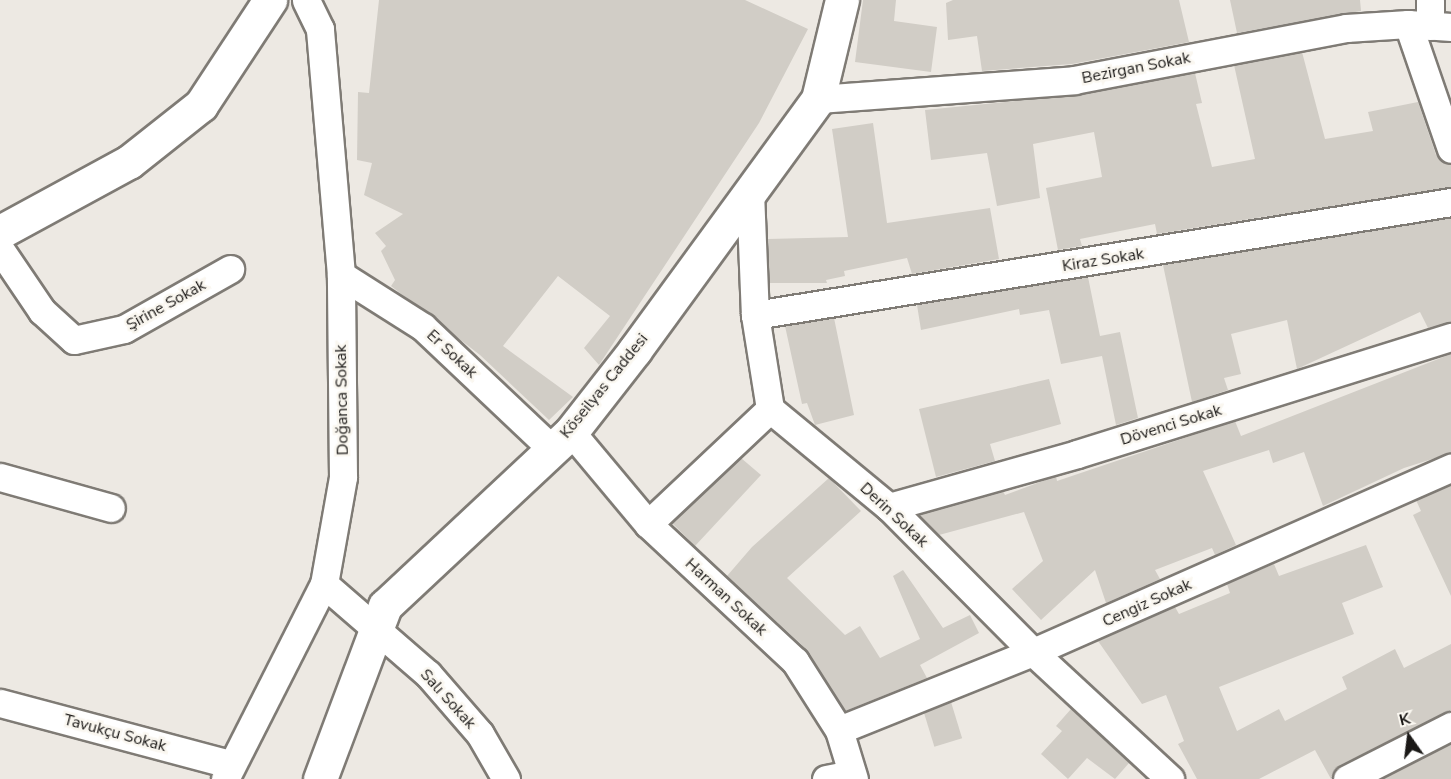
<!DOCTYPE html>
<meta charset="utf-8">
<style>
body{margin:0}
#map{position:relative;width:1451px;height:779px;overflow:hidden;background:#ede9e3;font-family:"Nunito Sans",sans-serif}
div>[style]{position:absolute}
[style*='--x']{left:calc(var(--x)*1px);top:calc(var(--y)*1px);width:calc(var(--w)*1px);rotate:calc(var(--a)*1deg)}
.building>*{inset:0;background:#d1cdc6;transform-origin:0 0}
.roads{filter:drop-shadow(2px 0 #7f7b75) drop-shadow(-2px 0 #7f7b75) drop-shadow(0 2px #7f7b75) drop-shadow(0 -2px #7f7b75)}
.street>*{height:27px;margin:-13.5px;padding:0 13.5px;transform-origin:13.5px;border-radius:13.5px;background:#fff}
.secondary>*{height:33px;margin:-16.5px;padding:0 16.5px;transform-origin:16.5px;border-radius:16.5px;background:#fff}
span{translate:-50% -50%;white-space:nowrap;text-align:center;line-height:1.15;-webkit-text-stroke:5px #faf7f0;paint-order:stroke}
.street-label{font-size:16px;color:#1b1917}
.north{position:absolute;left:1379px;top:707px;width:60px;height:60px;-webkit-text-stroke:4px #faf7f0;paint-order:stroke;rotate:346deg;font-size:16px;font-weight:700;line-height:24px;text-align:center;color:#1b1917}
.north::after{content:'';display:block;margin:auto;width:21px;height:27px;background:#1b1917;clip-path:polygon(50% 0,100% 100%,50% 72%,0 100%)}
</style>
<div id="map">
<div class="building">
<i style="clip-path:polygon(379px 0,745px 0,808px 29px,759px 123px,599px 365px,584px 348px,610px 316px,558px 276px,503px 346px,573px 397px,549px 420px,480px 355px,391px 286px,395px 280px,381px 251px,386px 246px,375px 233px,403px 214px,364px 195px,372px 163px,357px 160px,358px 92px,369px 93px)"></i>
<i style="clip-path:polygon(863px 0,896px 0,894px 21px,937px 27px,931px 72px,855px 62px)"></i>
<i style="clip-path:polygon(953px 0,1179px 0,1189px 42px,1072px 64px,982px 71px,977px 36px,948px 40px,946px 3px)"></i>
<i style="clip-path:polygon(1230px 0,1360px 0,1361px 11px,1237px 33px)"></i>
<i style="clip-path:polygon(1302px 52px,1325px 139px,1373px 131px,1368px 112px,1418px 102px,1436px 155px,1451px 164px,1451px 187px,1157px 234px,1155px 224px,1080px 239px,1082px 246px,1058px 250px,1046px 188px,1102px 177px,1094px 132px,1033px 144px,1040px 198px,997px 206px,987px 153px,931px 160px,925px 110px,1077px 95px,1195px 73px,1202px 103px,1196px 104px,1212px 167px,1255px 159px,1234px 65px)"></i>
<i style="clip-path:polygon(873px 123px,887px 223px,990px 208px,999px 259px,912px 274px,907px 258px,844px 271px,845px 276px,826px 280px,827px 283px,769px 283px,768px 239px,848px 237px,832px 129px)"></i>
<i style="clip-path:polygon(1451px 218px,1451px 322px,1428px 328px,1420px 312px,1297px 369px,1287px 320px,1231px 334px,1241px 374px,1224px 378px,1228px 390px,1192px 402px,1163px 265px)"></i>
<i style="clip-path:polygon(1088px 277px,1100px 336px,1120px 332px,1138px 418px,1116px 425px,1102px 356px,1061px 364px,1049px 310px,1020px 315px,1019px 309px,921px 330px,917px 305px)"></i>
<i style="clip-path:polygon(834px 318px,854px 415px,815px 425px,807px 403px,802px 404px,785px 326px)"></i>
<i style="clip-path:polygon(1451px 354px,1451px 453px,1404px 468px,1323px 506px,1304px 452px,1273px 463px,1269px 450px,1203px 471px,1236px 545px,1215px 555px,1212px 548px,1155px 570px,1160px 579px,1106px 603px,1095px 570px,1041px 620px,1012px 589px,1043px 561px,1024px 512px,939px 535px,919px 515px,1003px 491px,1005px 495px,1056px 476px,1057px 481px,1235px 421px,1241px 436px)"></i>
<i style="clip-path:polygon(1049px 379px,1061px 424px,990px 444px,995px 461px,936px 477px,919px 409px)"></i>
<i style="clip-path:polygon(741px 458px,761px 475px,695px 546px,672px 523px)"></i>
<i style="clip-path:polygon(829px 478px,861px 511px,787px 578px,845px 635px,860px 626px,880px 658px,920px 639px,893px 576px,903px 570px,943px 628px,970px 615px,979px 633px,920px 665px,927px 678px,845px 711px,801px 644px,727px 576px,752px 547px)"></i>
<i style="clip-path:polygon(1451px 485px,1451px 596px,1413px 515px,1421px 511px,1416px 500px)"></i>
<i style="clip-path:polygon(1366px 545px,1383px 587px,1342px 603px,1354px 634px,1219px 687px,1237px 731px,1279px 709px,1285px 721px,1347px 689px,1342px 677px,1395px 649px,1404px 668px,1451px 644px,1451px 710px,1340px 765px,1331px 779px,1315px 750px,1259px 779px,1197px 779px,1178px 744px,1184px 741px,1166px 695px,1142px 704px,1098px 641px,1175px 607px,1179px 614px,1230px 593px,1227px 584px,1274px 564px,1279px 576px)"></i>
<i style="left:951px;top:702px;width:38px;height:29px;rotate:73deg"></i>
<i style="clip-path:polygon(1071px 709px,1129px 763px,1115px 779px,1087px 758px,1068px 779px,1041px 754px,1062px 731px,1056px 726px)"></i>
<i style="clip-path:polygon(1451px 744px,1451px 779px,1382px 779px)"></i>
</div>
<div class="roads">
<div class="street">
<i style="--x:1408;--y:24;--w:132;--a:71"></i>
<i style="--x:1430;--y:26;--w:26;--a:-90"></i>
<i style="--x:818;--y:99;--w:257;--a:-4.2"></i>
<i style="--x:1074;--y:80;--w:277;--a:-10.8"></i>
<i style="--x:1346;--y:28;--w:62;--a:-3.7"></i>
<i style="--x:1408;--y:24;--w:43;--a:4"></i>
<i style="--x:750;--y:192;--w:123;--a:87.7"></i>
<i style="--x:755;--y:315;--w:95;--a:80.9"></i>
<i style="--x:770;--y:409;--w:154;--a:39.5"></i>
<i style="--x:889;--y:507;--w:204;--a:45.2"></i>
<i style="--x:1033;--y:652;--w:187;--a:42.8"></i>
<i style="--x:0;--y:249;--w:75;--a:55.9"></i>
<i style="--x:42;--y:311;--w:43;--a:42.2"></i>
<i style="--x:74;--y:340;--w:51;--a:-12.4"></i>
<i style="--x:124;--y:329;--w:122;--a:-29.5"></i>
<i style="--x:341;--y:275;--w:97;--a:32.4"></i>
<i style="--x:423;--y:327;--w:178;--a:43.4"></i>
<i style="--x:755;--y:315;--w:705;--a:-9.22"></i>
<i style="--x:571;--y:432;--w:120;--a:50.1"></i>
<i style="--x:648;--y:524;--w:201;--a:43"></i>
<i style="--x:795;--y:661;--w:82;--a:57.5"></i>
<i style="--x:839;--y:730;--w:51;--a:73"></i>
<i style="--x:0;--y:477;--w:115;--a:15.6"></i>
<i style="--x:889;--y:507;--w:195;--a:-15.7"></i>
<i style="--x:1077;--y:454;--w:392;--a:-17.4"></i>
<i style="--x:648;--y:524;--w:168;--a:-43.3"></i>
<i style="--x:324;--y:584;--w:138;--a:40.9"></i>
<i style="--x:428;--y:674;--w:79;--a:49.1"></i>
<i style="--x:480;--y:734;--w:52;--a:60"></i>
<i style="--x:0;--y:703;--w:237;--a:14.9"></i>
<i style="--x:839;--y:730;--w:209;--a:-21.9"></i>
<i style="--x:1033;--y:652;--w:457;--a:-23.8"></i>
<i style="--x:225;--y:779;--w:219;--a:-63.1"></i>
<i style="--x:324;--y:584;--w:109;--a:-79.9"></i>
<i style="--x:343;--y:477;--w:202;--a:-90.6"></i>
<i style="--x:341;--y:275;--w:247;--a:-94.9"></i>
<i style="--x:320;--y:29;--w:32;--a:-116"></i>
<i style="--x:826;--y:779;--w:26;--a:-11"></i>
<i style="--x:1347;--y:779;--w:117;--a:-27"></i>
</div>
<div class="secondary">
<i style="--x:0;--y:232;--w:147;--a:-28.5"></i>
<i style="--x:129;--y:162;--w:92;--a:-38.4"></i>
<i style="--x:201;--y:105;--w:126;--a:-56.7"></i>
<i style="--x:320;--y:779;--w:185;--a:-69.4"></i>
<i style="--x:385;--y:606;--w:255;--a:-43.1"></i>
<i style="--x:571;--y:432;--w:104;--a:-52"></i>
<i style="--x:635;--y:350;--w:311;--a:-53.9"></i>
<i style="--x:818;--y:99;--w:102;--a:-76.4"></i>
</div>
</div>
<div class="street-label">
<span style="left:1136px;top:68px;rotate:-11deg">Bezirgan Sokak</span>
<span style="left:1103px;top:260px;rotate:-9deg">Kiraz Sokak</span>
<span style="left:166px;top:305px;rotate:-29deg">Şirine Sokak</span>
<span style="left:452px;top:354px;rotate:43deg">Er Sokak</span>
<span style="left:604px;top:386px;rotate:-51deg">Köseilyas Caddesi</span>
<span style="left:342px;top:400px;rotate:-91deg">Doğanca Sokak</span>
<span style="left:1171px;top:425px;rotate:-17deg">Dövenci Sokak</span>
<span style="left:894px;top:515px;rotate:43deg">Derin Sokak</span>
<span style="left:726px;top:597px;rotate:43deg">Harman Sokak</span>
<span style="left:1147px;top:603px;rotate:-24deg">Cengiz Sokak</span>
<span style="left:448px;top:699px;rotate:48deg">Salı Sokak</span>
<span style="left:115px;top:733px;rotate:15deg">Tavukçu Sokak</span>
</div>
<div class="north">K</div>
</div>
